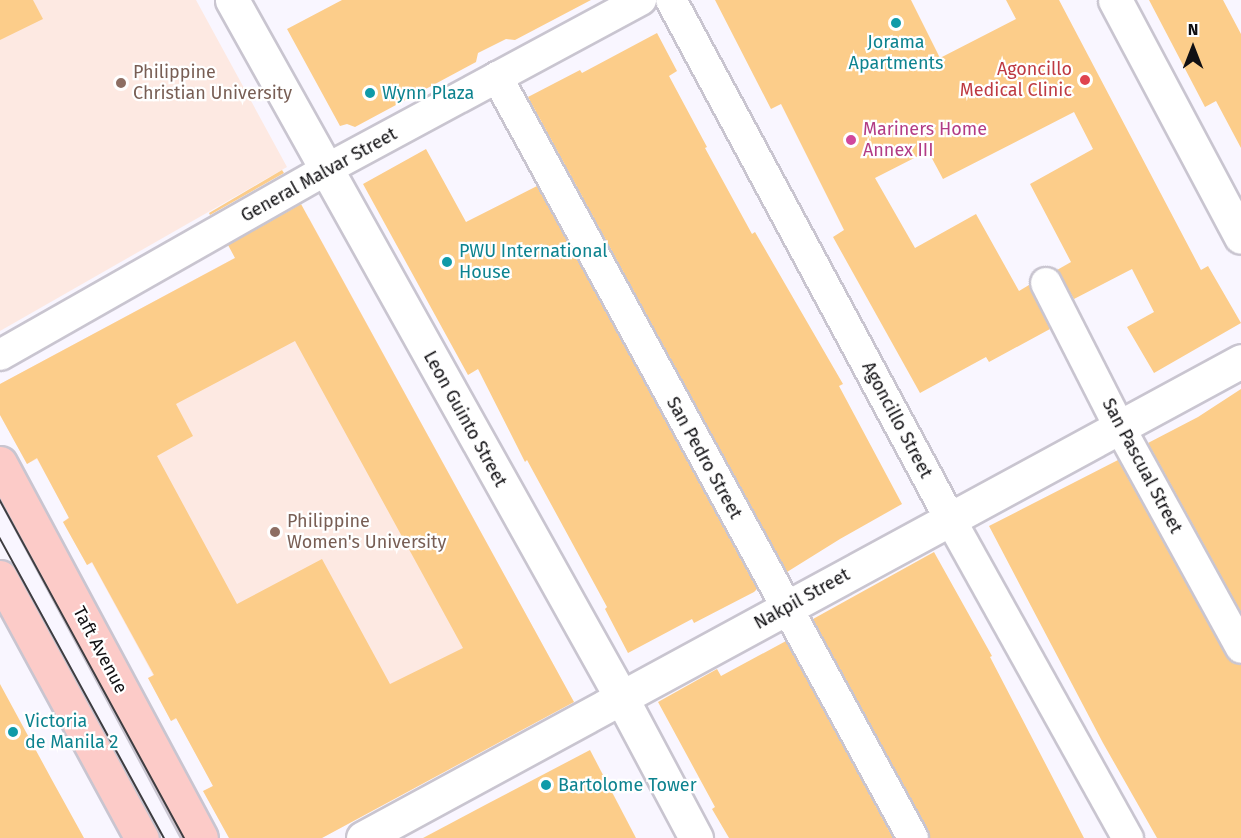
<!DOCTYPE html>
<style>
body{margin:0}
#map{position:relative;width:1241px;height:838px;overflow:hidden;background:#f9f6ff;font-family:"Fira Sans",sans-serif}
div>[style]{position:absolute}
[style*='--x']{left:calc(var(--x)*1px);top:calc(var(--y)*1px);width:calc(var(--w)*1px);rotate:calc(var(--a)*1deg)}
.education>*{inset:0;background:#fde9e2}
.building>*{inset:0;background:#fccd8a}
.roads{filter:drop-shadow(2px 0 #c9c5d0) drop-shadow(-2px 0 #c9c5d0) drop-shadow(0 2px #c9c5d0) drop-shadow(0 -2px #c9c5d0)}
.minor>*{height:30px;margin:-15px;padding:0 15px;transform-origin:15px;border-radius:15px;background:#fff}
.tertiary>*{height:33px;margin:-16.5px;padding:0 16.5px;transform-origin:16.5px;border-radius:16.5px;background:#fff}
.secondary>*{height:33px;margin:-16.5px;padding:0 16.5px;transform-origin:16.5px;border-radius:16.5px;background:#fff}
.primary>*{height:33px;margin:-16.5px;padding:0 16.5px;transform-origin:16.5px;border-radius:16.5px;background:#fccbc8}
.tram>*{height:1.5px;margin:-0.75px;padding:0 0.75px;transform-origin:0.75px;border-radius:0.75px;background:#3e3d41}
.dots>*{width:16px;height:16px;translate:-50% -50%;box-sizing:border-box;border:3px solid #fff;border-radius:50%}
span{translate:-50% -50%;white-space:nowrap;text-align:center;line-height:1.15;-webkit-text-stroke:4.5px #fff;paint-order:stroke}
.culture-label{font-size:18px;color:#0d838f}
.left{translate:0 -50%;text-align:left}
.health-label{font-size:18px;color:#be3a42}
.right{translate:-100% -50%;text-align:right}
.education-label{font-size:18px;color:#785e54}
.hotel-label{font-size:18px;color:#b23c85}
.street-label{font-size:18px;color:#111013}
.north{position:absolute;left:1163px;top:18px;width:60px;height:60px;-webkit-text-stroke:4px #fff;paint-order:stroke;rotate:0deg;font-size:16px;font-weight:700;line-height:24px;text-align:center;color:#111013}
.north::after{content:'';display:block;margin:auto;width:21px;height:27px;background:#111013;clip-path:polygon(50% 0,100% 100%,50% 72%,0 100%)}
</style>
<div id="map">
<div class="education">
<i style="clip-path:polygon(0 0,196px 0,287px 167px,0 331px)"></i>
<i style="clip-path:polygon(309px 218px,574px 702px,322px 838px,229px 838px,203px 791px,213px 786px,177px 719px,171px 721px,148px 678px,153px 675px,92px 563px,87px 565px,63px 522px,69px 517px,37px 459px,27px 464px,0 415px,0 384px)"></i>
</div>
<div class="building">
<i style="clip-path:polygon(0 0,33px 0,43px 19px,0 40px)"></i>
<i style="clip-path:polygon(342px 0,591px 0,515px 40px,506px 39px,478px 53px,476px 62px,355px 127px,347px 124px,340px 126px,287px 29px)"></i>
<i style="clip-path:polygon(715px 0,911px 0,940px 58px,1016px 19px,1006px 0,1059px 0,1201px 270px,1208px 266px,1241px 323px,1154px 373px,1127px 327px,1154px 312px,1132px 269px,1074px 299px,1057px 270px,1071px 262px,1030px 184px,1093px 149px,1074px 112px,943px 179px,928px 151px,875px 178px,915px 248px,976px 214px,1019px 291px,1029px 285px,1050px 329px,989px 362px,986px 357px,920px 393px,833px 237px,844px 230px,781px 104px,771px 109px)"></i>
<i style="clip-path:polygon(1149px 0,1223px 0,1241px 34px,1241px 148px,1216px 101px,1205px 107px)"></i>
<i style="clip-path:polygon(657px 33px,677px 71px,669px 76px,707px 147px,705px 148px,752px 234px,755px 232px,843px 384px,839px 386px,902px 504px,840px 539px,787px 572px,528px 97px,580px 70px,582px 73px)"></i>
<i style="clip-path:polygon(426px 149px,466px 222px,537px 186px,757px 589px,754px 592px,694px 623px,692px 619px,628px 653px,605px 609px,607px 607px,527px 460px,525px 462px,478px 369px,468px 375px,363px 184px)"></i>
<i style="clip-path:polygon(282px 170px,284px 173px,210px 215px,209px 213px)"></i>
<i style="clip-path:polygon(evenodd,301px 204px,574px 702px,322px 838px,229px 838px,203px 791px,213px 786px,176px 718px,171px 721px,148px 678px,154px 675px,92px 562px,87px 565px,63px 522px,69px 518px,37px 458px,27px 464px,0 415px,0 384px,235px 258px,228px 245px,301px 204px,295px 341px,463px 648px,390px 684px,322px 559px,237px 604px,157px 456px,193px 436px,176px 404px,295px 341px)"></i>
<i style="clip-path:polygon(1241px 389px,1241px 612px,1148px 443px,1198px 417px)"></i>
<i style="clip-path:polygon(1118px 460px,1226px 656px,1233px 663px,1241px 665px,1241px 838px,1157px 838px,1103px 743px,989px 526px)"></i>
<i style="clip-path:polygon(934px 552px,992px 656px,990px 657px,1084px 838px,930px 838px,928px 830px,813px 619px)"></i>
<i style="clip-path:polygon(786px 641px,893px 838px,729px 838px,712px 809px,715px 807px,658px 702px,717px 669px,721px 676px)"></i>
<i style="clip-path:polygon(0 684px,52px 780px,84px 838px,0 838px)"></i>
<i style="clip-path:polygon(590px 750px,636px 838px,423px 838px,487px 804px)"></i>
</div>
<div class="roads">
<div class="minor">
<i style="--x:671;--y:0;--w:587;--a:61.73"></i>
<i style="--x:949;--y:517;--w:368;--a:60.9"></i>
<i style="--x:497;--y:77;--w:867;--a:61.34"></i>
<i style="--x:1046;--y:283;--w:161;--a:63"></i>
<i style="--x:1119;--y:426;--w:253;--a:61.2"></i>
<i style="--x:0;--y:355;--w:374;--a:-29.6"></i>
<i style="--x:325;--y:170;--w:359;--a:-28.3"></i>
</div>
<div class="tertiary">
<i style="--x:232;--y:0;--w:798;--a:60.83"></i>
<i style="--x:621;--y:697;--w:160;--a:62"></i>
<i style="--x:363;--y:838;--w:999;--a:-28.51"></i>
</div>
<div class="secondary">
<i style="--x:1115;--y:0;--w:268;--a:62"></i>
</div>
<div class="primary">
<i style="--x:0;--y:463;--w:425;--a:61.8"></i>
<i style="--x:0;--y:577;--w:297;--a:61.5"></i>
</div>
</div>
<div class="tram">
<i style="--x:0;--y:500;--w:385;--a:61.4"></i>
<i style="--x:0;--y:538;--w:342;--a:61.3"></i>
</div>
<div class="dots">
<i style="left:896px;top:23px;background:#0f9aa8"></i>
<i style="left:1085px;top:80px;background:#e0444e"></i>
<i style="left:121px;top:83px;background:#8d6e63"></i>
<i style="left:370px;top:93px;background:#0f9aa8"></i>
<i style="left:851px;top:140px;background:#d1479c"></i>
<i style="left:447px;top:262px;background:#0f9aa8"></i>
<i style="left:275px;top:532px;background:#8d6e63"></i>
<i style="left:13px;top:732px;background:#0f9aa8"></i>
<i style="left:546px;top:785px;background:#0f9aa8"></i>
</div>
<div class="culture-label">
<span style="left:896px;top:53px">Jorama<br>Apartments</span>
<span class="left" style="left:382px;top:93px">Wynn Plaza</span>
<span class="left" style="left:459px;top:262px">PWU International<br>House</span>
<span class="left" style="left:25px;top:732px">Victoria<br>de Manila 2</span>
<span class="left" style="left:558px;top:785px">Bartolome Tower</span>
</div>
<div class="health-label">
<span class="right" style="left:1072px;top:80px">Agoncillo<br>Medical Clinic</span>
</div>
<div class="education-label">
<span class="left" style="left:133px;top:83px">Philippine<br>Christian University</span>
<span class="left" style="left:287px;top:532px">Philippine<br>Women's University</span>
</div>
<div class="hotel-label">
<span class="left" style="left:863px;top:140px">Mariners Home<br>Annex III</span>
</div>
<div class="street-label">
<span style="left:319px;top:175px;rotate:-29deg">General Malvar Street</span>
<span style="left:465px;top:419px;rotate:61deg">Leon Guinto Street</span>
<span style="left:897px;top:420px;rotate:62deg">Agoncillo Street</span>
<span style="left:704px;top:458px;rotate:61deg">San Pedro Street</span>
<span style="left:1142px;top:466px;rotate:62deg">San Pascual Street</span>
<span style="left:802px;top:599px;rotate:-29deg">Nakpil Street</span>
<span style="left:100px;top:650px;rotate:62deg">Taft Avenue</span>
</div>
<div class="north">N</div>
</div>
